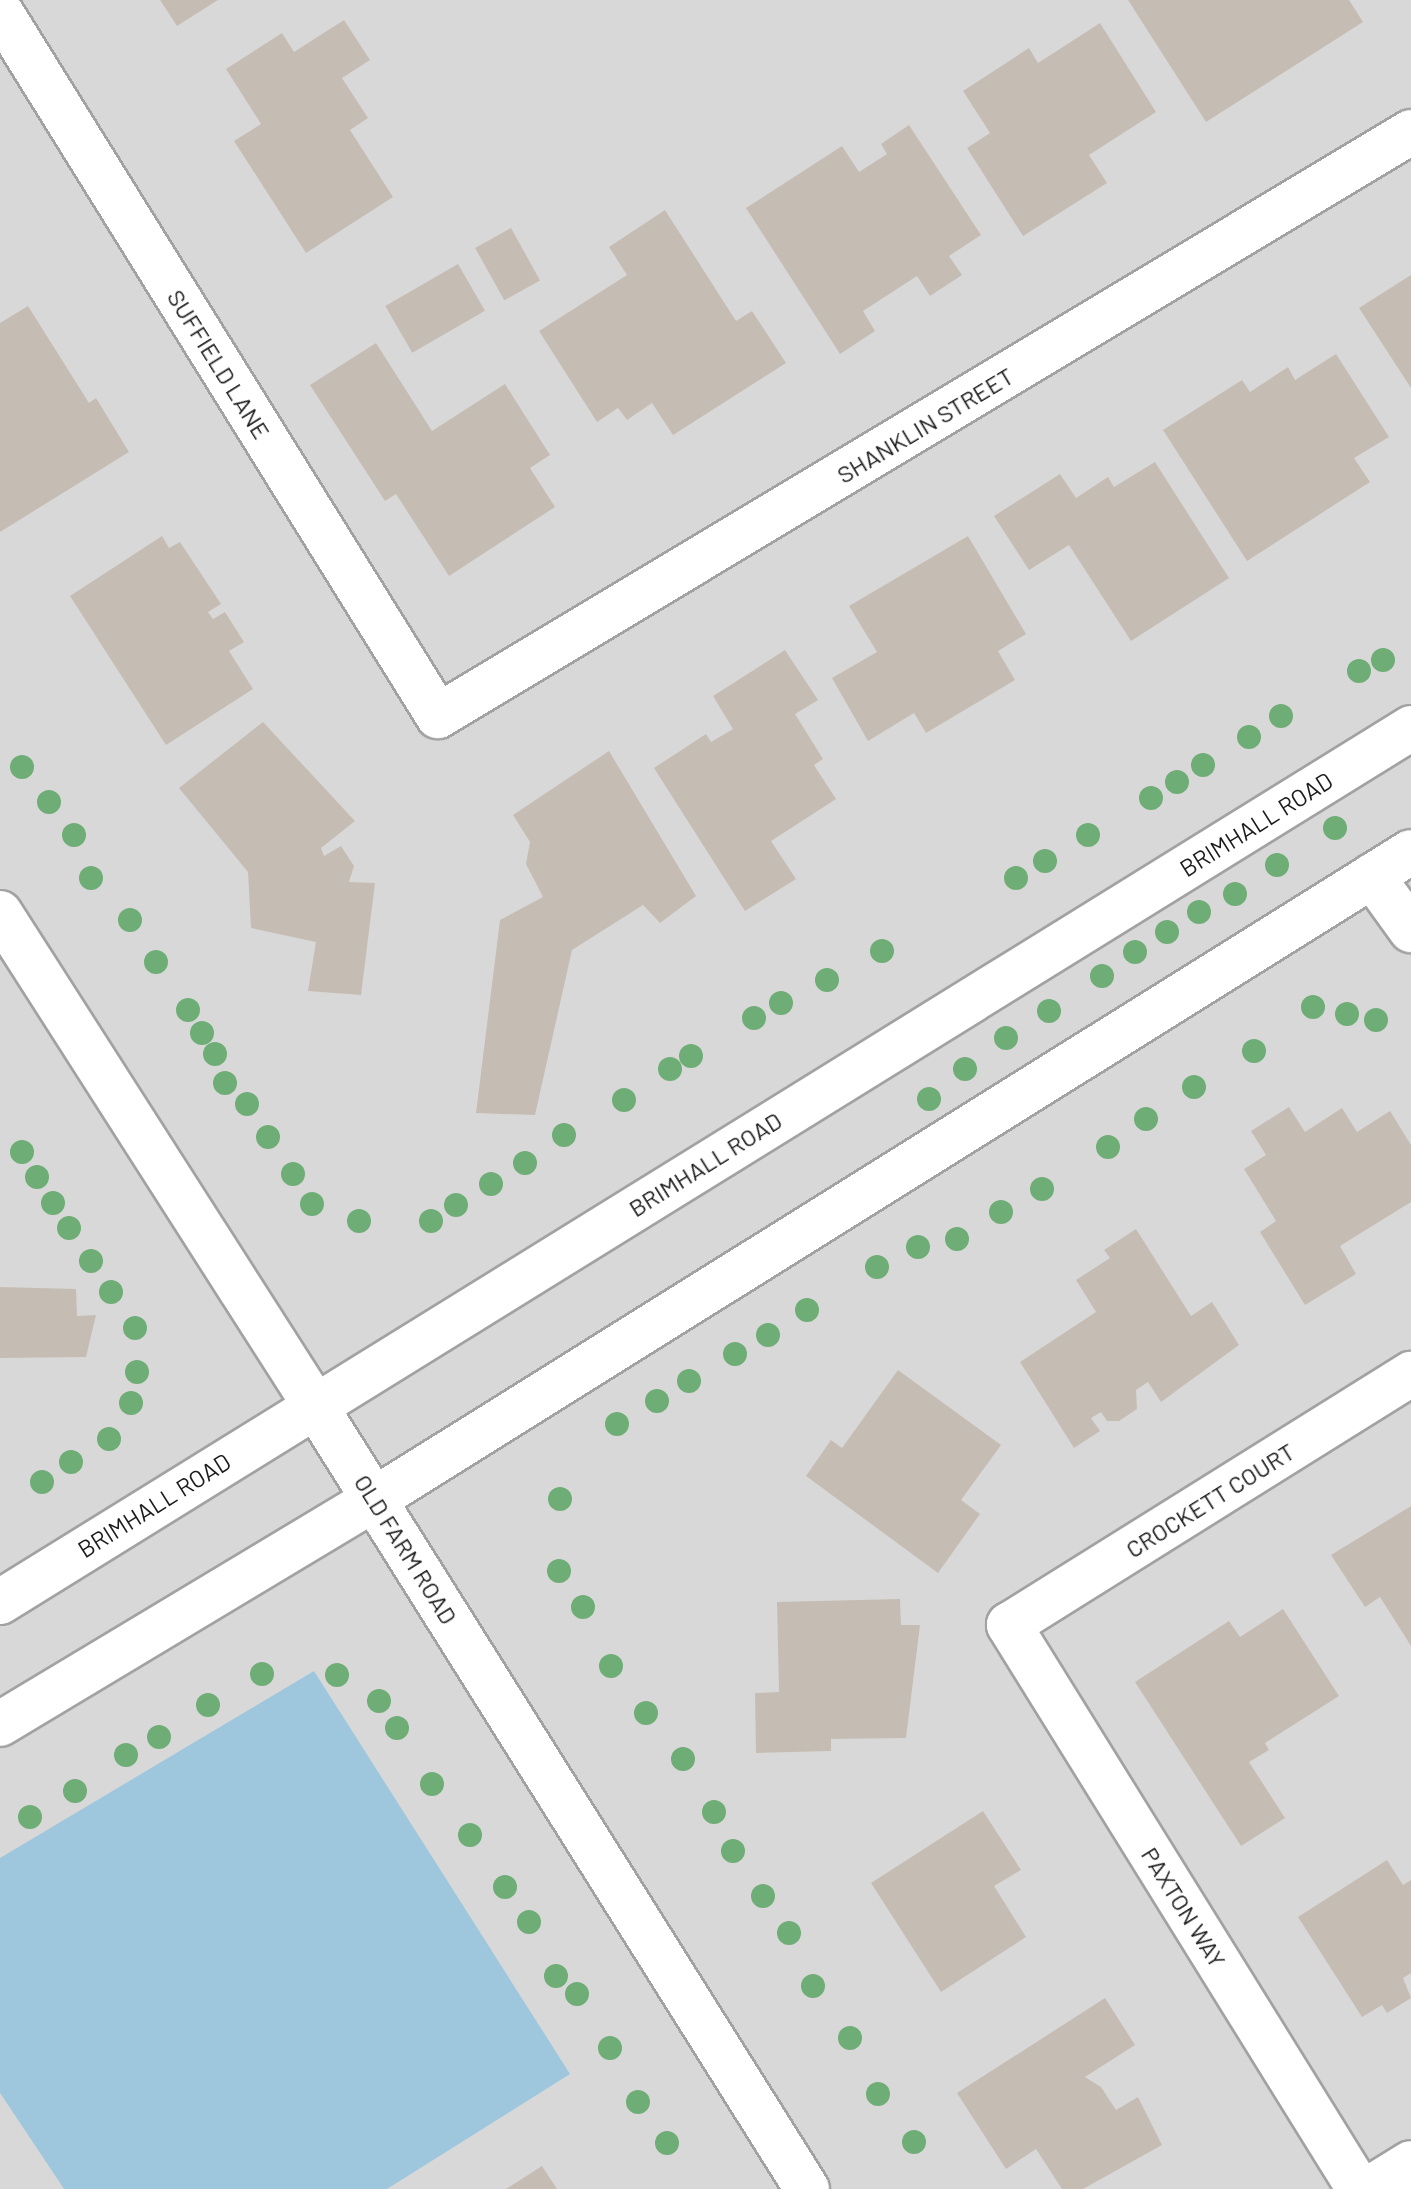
<!DOCTYPE html>
<style>
body{margin:0}
#map{position:relative;width:1411px;height:2189px;overflow:hidden;background:#edeae0;font-family:Barlow,sans-serif}
div>[style]{position:absolute}
[style*='--x']{left:calc(var(--x)*1px);top:calc(var(--y)*1px);width:calc(var(--w)*1px);rotate:calc(var(--a)*1deg)}
.residential>*{inset:0;background:#d9d8d8;transform-origin:0 0}
.water>*{inset:0;background:#9ec7dd}
.building>*{inset:0;background:#c5bdb3;transform-origin:0 0}
.roads{filter:drop-shadow(2px 0 #a2a2a2) drop-shadow(-2px 0 #a2a2a2) drop-shadow(0 2px #a2a2a2) drop-shadow(0 -2px #a2a2a2)}
.minor>*{height:44px;margin:-22px;padding:0 22px;transform-origin:22px;border-radius:22px;background:#fff}
.tertiary>*{height:44px;margin:-22px;padding:0 22px;transform-origin:22px;border-radius:22px;background:#fff}
.trees>*{width:24px;height:24px;margin:-12px;border-radius:50%;background:#6ead76}
span{translate:-50% -50%;white-space:nowrap;text-align:center;line-height:1.15;-webkit-text-stroke:6px #fff;paint-order:stroke}
.street-label{font-size:24px;color:#1b1b1b}
</style>
<div id="map">
<div class="residential">
<i style="left:0;top:0;width:1411px;height:2189px"></i>
</div>
<div class="water">
<i style="clip-path:polygon(314px 1671px,570px 2074px,387px 2189px,64px 2189px,0 2093px,0 1858px)"></i>
</div>
<div class="building">
<i style="clip-path:polygon(160px 0,218px 0,177px 26px)"></i>
<i style="clip-path:polygon(1128px 0,1349px 0,1363px 22px,1206px 122px)"></i>
<i style="clip-path:polygon(344px 20px,370px 60px,342px 78px,368px 118px,350px 130px,393px 197px,306px 253px,234px 141px,261px 124px,226px 69px,282px 33px,294px 52px)"></i>
<i style="clip-path:polygon(1100px 23px,1156px 112px,1089px 155px,1107px 183px,1023px 236px,967px 148px,990px 133px,963px 91px,1029px 48px,1038px 63px)"></i>
<i style="clip-path:polygon(909px 125px,981px 235px,949px 256px,962px 275px,930px 296px,917px 276px,863px 311px,875px 331px,840px 354px,746px 208px,842px 146px,859px 172px,887px 154px,881px 144px)"></i>
<i style="clip-path:polygon(665px 210px,736px 321px,752px 311px,786px 363px,673px 435px,652px 403px,627px 420px,618px 408px,597px 422px,539px 331px,627px 275px,609px 247px)"></i>
<i style="left:511px;top:228px;width:60px;height:41px;rotate:61deg"></i>
<i style="left:458px;top:264px;width:54px;height:84px;rotate:60deg"></i>
<i style="clip-path:polygon(1411px 275px,1411px 388px,1359px 308px)"></i>
<i style="clip-path:polygon(28px 306px,89px 403px,96px 398px,129px 452px,0 532px,0 323px)"></i>
<i style="clip-path:polygon(376px 343px,432px 431px,505px 384px,550px 455px,530px 468px,555px 507px,449px 576px,396px 494px,385px 501px,310px 385px)"></i>
<i style="clip-path:polygon(1336px 354px,1389px 437px,1354px 458px,1370px 482px,1247px 561px,1163px 430px,1242px 380px,1250px 392px,1288px 367px,1295px 380px)"></i>
<i style="clip-path:polygon(1155px 462px,1229px 578px,1131px 641px,1069px 545px,1029px 570px,994px 516px,1060px 474px,1076px 498px,1108px 477px,1114px 487px)"></i>
<i style="clip-path:polygon(162px 536px,169px 548px,180px 542px,221px 604px,208px 612px,213px 619px,225px 612px,244px 642px,229px 651px,253px 689px,166px 745px,70px 596px)"></i>
<i style="clip-path:polygon(968px 536px,1026px 634px,998px 651px,1015px 680px,926px 733px,914px 713px,868px 741px,832px 678px,877px 652px,849px 606px)"></i>
<i style="clip-path:polygon(785px 650px,818px 700px,795px 714px,823px 759px,814px 765px,836px 799px,771px 841px,796px 879px,745px 911px,654px 768px,706px 734px,711px 742px,733px 729px,713px 696px)"></i>
<i style="clip-path:polygon(263px 722px,355px 821px,321px 848px,324px 856px,341px 846px,354px 866px,349px 882px,375px 883px,361px 995px,308px 991px,316px 942px,251px 928px,248px 872px,179px 788px)"></i>
<i style="clip-path:polygon(609px 751px,696px 896px,660px 923px,643px 905px,572px 950px,535px 1115px,476px 1113px,500px 920px,543px 897px,526px 864px,530px 842px,513px 815px)"></i>
<i style="clip-path:polygon(1289px 1107px,1305px 1132px,1342px 1108px,1357px 1132px,1390px 1111px,1411px 1145px,1411px 1202px,1340px 1246px,1356px 1274px,1305px 1305px,1260px 1232px,1276px 1221px,1244px 1169px,1266px 1155px,1251px 1131px)"></i>
<i style="clip-path:polygon(1136px 1229px,1191px 1316px,1212px 1302px,1239px 1345px,1161px 1402px,1148px 1382px,1136px 1390px,1137px 1409px,1119px 1421px,1107px 1421px,1101px 1412px,1091px 1418px,1100px 1431px,1074px 1448px,1020px 1362px,1096px 1312px,1076px 1280px,1110px 1258px,1104px 1250px)"></i>
<i style="clip-path:polygon(0 1287px,76px 1289px,77px 1316px,96px 1315px,86px 1357px,0 1358px)"></i>
<i style="clip-path:polygon(898px 1370px,1001px 1445px,961px 1500px,980px 1514px,938px 1573px,806px 1476px,831px 1440px,842px 1448px)"></i>
<i style="clip-path:polygon(1411px 1506px,1411px 1646px,1380px 1597px,1365px 1607px,1331px 1555px)"></i>
<i style="clip-path:polygon(900px 1599px,901px 1625px,920px 1625px,906px 1738px,831px 1739px,831px 1751px,756px 1753px,755px 1693px,779px 1692px,777px 1602px)"></i>
<i style="clip-path:polygon(1283px 1609px,1339px 1696px,1265px 1743px,1269px 1750px,1249px 1762px,1285px 1818px,1241px 1846px,1135px 1682px,1229px 1621px,1240px 1637px)"></i>
<i style="clip-path:polygon(983px 1811px,1021px 1870px,994px 1886px,1026px 1937px,941px 1992px,871px 1883px)"></i>
<i style="clip-path:polygon(1387px 1860px,1403px 1885px,1411px 1880px,1411px 1973px,1403px 1978px,1411px 1998px,1387px 2013px,1382px 2005px,1362px 2017px,1298px 1917px)"></i>
<i style="clip-path:polygon(1105px 1998px,1135px 2045px,1085px 2077px,1101px 2087px,1116px 2110px,1138px 2097px,1162px 2145px,1083px 2189px,1062px 2189px,1036px 2149px,1006px 2169px,957px 2093px)"></i>
<i style="clip-path:polygon(542px 2166px,557px 2189px,506px 2189px)"></i>
</div>
<div class="roads">
<div class="minor">
<i style="--x:0;--y:11;--w:830;--a:58.15"></i>
<i style="--x:438;--y:716;--w:1135;--a:-30.97"></i>
<i style="--x:1372;--y:876;--w:67;--a:54.2"></i>
<i style="--x:314;--y:1404;--w:927;--a:57.87"></i>
<i style="--x:1359;--y:2189;--w:664;--a:-121.82"></i>
<i style="--x:1009;--y:1625;--w:474;--a:-32"></i>
<i style="--x:1369;--y:2189;--w:49;--a:-31.8"></i>
</div>
<div class="tertiary">
<i style="--x:0;--y:913;--w:583;--a:57.4"></i>
<i style="--x:0;--y:1602;--w:1660;--a:-31.77"></i>
<i style="--x:0;--y:1724;--w:437;--a:-31"></i>
<i style="--x:375;--y:1499;--w:1221;--a:-31.99"></i>
</div>
</div>
<div class="trees">
<i style="left:1383px;top:660px"></i>
<i style="left:1359px;top:671px"></i>
<i style="left:1281px;top:716px"></i>
<i style="left:1249px;top:737px"></i>
<i style="left:1203px;top:765px"></i>
<i style="left:22px;top:767px"></i>
<i style="left:1177px;top:782px"></i>
<i style="left:1151px;top:798px"></i>
<i style="left:49px;top:802px"></i>
<i style="left:1335px;top:828px"></i>
<i style="left:74px;top:835px"></i>
<i style="left:1088px;top:835px"></i>
<i style="left:1045px;top:861px"></i>
<i style="left:1277px;top:865px"></i>
<i style="left:91px;top:878px"></i>
<i style="left:1016px;top:878px"></i>
<i style="left:1235px;top:894px"></i>
<i style="left:1199px;top:912px"></i>
<i style="left:130px;top:920px"></i>
<i style="left:1167px;top:932px"></i>
<i style="left:882px;top:951px"></i>
<i style="left:1135px;top:952px"></i>
<i style="left:156px;top:962px"></i>
<i style="left:1102px;top:976px"></i>
<i style="left:827px;top:980px"></i>
<i style="left:781px;top:1003px"></i>
<i style="left:1313px;top:1007px"></i>
<i style="left:188px;top:1010px"></i>
<i style="left:1049px;top:1011px"></i>
<i style="left:1347px;top:1014px"></i>
<i style="left:754px;top:1018px"></i>
<i style="left:1376px;top:1020px"></i>
<i style="left:202px;top:1033px"></i>
<i style="left:1006px;top:1038px"></i>
<i style="left:1254px;top:1051px"></i>
<i style="left:215px;top:1054px"></i>
<i style="left:691px;top:1056px"></i>
<i style="left:670px;top:1069px"></i>
<i style="left:965px;top:1069px"></i>
<i style="left:225px;top:1083px"></i>
<i style="left:1194px;top:1087px"></i>
<i style="left:929px;top:1099px"></i>
<i style="left:624px;top:1100px"></i>
<i style="left:247px;top:1104px"></i>
<i style="left:1146px;top:1119px"></i>
<i style="left:564px;top:1135px"></i>
<i style="left:268px;top:1137px"></i>
<i style="left:1108px;top:1147px"></i>
<i style="left:22px;top:1152px"></i>
<i style="left:525px;top:1163px"></i>
<i style="left:293px;top:1174px"></i>
<i style="left:37px;top:1177px"></i>
<i style="left:491px;top:1184px"></i>
<i style="left:1042px;top:1189px"></i>
<i style="left:53px;top:1203px"></i>
<i style="left:312px;top:1204px"></i>
<i style="left:456px;top:1205px"></i>
<i style="left:1001px;top:1212px"></i>
<i style="left:359px;top:1221px"></i>
<i style="left:431px;top:1221px"></i>
<i style="left:69px;top:1228px"></i>
<i style="left:957px;top:1239px"></i>
<i style="left:918px;top:1247px"></i>
<i style="left:91px;top:1261px"></i>
<i style="left:877px;top:1267px"></i>
<i style="left:111px;top:1292px"></i>
<i style="left:807px;top:1310px"></i>
<i style="left:135px;top:1328px"></i>
<i style="left:768px;top:1335px"></i>
<i style="left:735px;top:1354px"></i>
<i style="left:137px;top:1372px"></i>
<i style="left:689px;top:1381px"></i>
<i style="left:657px;top:1401px"></i>
<i style="left:131px;top:1403px"></i>
<i style="left:617px;top:1424px"></i>
<i style="left:109px;top:1439px"></i>
<i style="left:71px;top:1462px"></i>
<i style="left:42px;top:1482px"></i>
<i style="left:560px;top:1499px"></i>
<i style="left:559px;top:1571px"></i>
<i style="left:583px;top:1607px"></i>
<i style="left:611px;top:1666px"></i>
<i style="left:262px;top:1674px"></i>
<i style="left:337px;top:1675px"></i>
<i style="left:379px;top:1701px"></i>
<i style="left:208px;top:1705px"></i>
<i style="left:646px;top:1713px"></i>
<i style="left:397px;top:1728px"></i>
<i style="left:159px;top:1737px"></i>
<i style="left:126px;top:1755px"></i>
<i style="left:683px;top:1759px"></i>
<i style="left:432px;top:1784px"></i>
<i style="left:75px;top:1791px"></i>
<i style="left:714px;top:1812px"></i>
<i style="left:30px;top:1817px"></i>
<i style="left:470px;top:1835px"></i>
<i style="left:733px;top:1851px"></i>
<i style="left:505px;top:1887px"></i>
<i style="left:763px;top:1896px"></i>
<i style="left:529px;top:1922px"></i>
<i style="left:789px;top:1933px"></i>
<i style="left:556px;top:1976px"></i>
<i style="left:813px;top:1986px"></i>
<i style="left:577px;top:1994px"></i>
<i style="left:850px;top:2038px"></i>
<i style="left:610px;top:2048px"></i>
<i style="left:878px;top:2094px"></i>
<i style="left:638px;top:2102px"></i>
<i style="left:914px;top:2142px"></i>
<i style="left:667px;top:2143px"></i>
</div>
<div class="street-label">
<span style="left:219px;top:364px;rotate:58deg">SUFFIELD LANE</span>
<span style="left:925px;top:425px;rotate:-31deg">SHANKLIN STREET</span>
<span style="left:1256px;top:824px;rotate:-32deg">BRIMHALL ROAD</span>
<span style="left:705px;top:1164px;rotate:-32deg">BRIMHALL ROAD</span>
<span style="left:1210px;top:1500px;rotate:-32deg">CROCKETT COURT</span>
<span style="left:154px;top:1505px;rotate:-32deg">BRIMHALL ROAD</span>
<span style="left:406px;top:1549px;rotate:58deg">OLD FARM ROAD</span>
<span style="left:1184px;top:1907px;rotate:58deg">PAXTON WAY</span>
</div>
</div>
